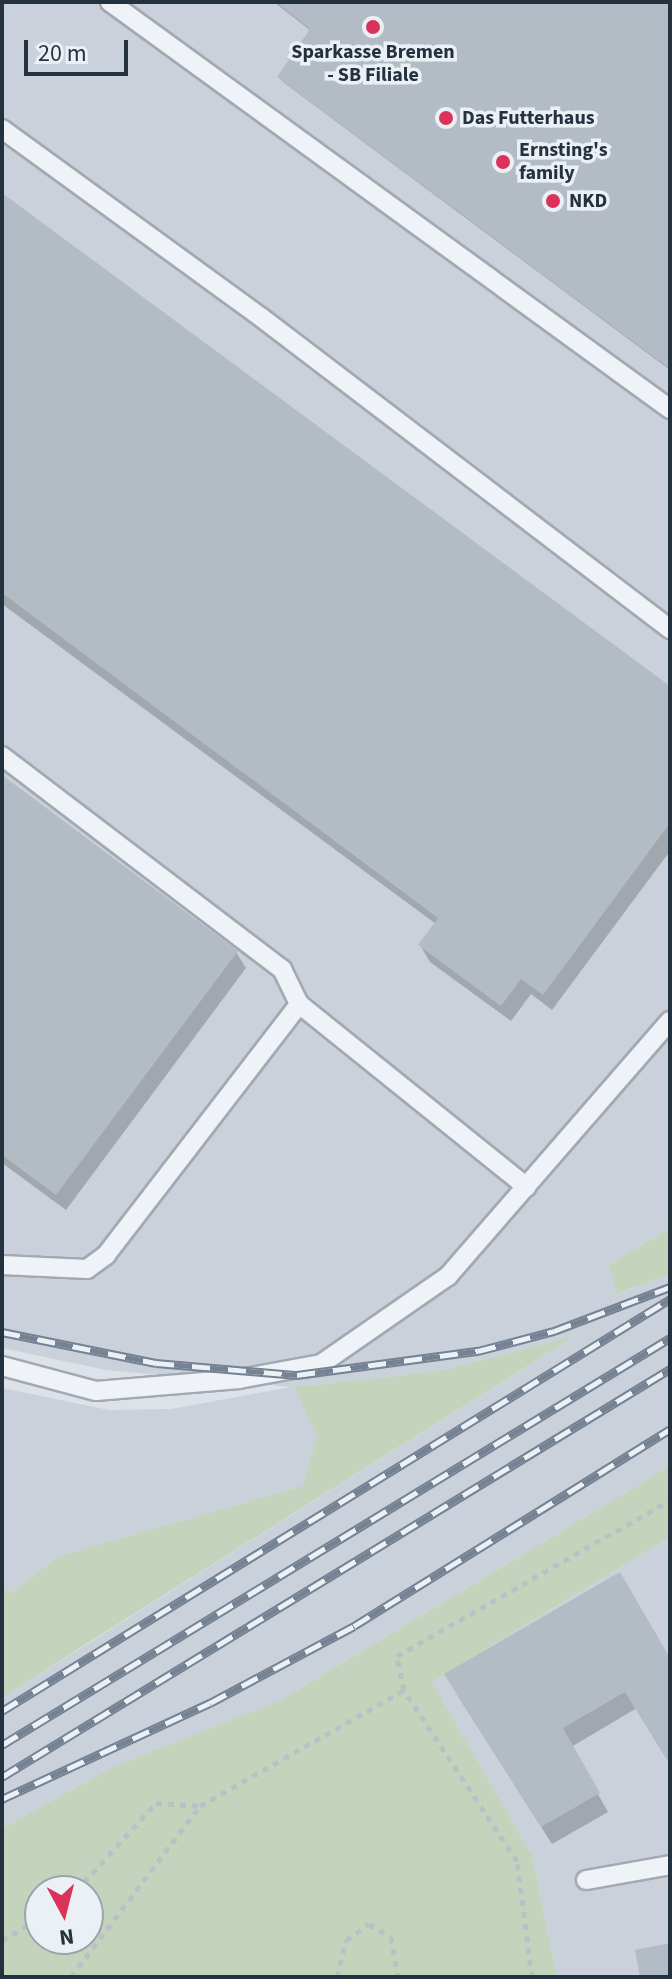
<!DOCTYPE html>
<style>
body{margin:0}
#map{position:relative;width:672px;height:1979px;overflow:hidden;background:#dce2e8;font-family:"Source Sans 3",sans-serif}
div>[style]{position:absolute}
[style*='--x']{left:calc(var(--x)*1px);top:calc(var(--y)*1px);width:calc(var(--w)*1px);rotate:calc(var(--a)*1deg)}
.built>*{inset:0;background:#cad1da}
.green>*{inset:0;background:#c4d3bc}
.shadow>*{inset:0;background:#0003}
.building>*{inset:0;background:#b3bbc5}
.path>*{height:5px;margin-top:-2.5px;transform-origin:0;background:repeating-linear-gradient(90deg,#bac0c6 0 6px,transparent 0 12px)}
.roads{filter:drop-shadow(2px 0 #a1a9b2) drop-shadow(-2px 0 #a1a9b2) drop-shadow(0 2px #a1a9b2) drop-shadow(0 -2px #a1a9b2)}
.service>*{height:18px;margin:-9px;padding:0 9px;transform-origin:9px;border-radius:9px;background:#eff2f6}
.rail>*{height:9px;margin-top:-4.5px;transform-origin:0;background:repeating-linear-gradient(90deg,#ebf0f5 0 18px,#748293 0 36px);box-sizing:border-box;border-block:2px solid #748293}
.dots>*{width:22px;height:22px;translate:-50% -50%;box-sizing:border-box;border:4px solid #ebf0f5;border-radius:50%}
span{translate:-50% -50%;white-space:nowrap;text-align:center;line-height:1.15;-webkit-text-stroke:7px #ebf0f5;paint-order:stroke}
.poi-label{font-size:20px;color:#24313f;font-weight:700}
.left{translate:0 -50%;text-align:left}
.frame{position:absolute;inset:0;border:4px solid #24313f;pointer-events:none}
.north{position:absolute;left:24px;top:1875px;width:80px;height:80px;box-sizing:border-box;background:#ebf0f5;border:2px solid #9ba4ac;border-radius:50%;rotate:173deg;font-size:22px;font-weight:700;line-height:32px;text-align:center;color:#24313f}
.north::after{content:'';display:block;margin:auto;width:28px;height:36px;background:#db325c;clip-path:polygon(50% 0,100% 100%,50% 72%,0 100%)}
.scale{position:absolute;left:24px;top:40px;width:104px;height:36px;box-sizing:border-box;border:4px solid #24313f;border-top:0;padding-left:10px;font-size:24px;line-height:28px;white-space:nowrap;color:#24313f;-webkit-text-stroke:6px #ebf0f5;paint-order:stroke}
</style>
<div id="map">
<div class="built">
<i style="clip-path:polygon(2px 2px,670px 2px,670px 1228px,608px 1265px,618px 1294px,670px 1274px,670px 1466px,281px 1700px,115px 1766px,2px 1828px,2px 1698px,572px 1338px,441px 1371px,296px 1387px,317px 1437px,302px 1486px,58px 1556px,10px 1594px,2px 1588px,2px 1388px,109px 1410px,171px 1409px,291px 1387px,106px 1370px,2px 1348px)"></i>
<i style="clip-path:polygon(670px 1537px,670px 1977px,557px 1977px,532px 1855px,432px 1682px)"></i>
</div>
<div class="green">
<i style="clip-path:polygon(670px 1228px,670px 1274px,617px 1294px,608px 1265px)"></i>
<i style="clip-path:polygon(575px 1336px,86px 1644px,2px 1698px,2px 1588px,11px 1593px,58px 1556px,302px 1486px,317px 1437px,295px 1387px,441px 1371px)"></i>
<i style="clip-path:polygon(evenodd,670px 1466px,670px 1537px,432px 1682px,532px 1855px,557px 1977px,2px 1977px,2px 1828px,115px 1766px,281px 1700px,670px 1466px,40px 1891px,88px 1891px,88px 1939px,40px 1939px,40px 1891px)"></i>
</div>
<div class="shadow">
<i style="clip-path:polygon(274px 2px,670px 2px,670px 370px,283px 82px,280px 77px,311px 31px)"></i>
<i style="clip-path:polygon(2px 195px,670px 689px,670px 851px,552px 1010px,531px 994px,511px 1021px,430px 962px,420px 945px,436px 924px,2px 604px)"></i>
<i style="clip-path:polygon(2px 778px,236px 952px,246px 968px,66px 1210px,2px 1163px)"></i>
<i style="clip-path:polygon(670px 1661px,670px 1762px,637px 1708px,571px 1747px,608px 1812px,552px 1844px,456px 1693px)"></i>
</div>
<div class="building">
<i style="clip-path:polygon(276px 2px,670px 2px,670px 369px,277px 77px,310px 29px)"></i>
<i style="clip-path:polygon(2px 193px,670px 686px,670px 823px,543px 995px,521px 979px,501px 1006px,418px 945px,438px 918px,2px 593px)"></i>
<i style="clip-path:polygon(2px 775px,238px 951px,56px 1195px,2px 1155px)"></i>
<i style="clip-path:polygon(620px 1572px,670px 1658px,670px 1765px,625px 1692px,563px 1728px,600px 1793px,541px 1827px,444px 1674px)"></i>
<i style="clip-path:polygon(670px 1943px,670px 1977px,640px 1977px,635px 1950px)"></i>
</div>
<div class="path">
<i style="--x:76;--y:1891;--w:119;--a:-47.7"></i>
<i style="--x:156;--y:1803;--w:44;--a:3.9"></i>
<i style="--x:2;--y:1941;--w:45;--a:-32.3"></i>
<i style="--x:71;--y:1977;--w:214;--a:-53"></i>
<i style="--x:200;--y:1806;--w:235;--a:-29.6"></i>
<i style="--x:337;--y:1977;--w:38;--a:-76"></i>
<i style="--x:346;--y:1940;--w:28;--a:-35"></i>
<i style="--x:369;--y:1924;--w:26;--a:31"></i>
<i style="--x:391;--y:1937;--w:41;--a:80.1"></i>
<i style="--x:532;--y:1977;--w:117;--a:-97.4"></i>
<i style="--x:517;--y:1861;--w:205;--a:-123.5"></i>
<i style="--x:404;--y:1690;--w:35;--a:-102"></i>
<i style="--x:397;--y:1656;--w:314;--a:-29.7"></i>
</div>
<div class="roads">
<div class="service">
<i style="--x:110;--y:2;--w:692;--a:36.01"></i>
<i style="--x:2;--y:129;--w:321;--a:36"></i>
<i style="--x:262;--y:318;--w:513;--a:37.32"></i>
<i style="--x:2;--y:756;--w:352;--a:37.3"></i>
<i style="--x:282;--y:969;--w:39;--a:64"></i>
<i style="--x:299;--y:1004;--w:292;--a:38.8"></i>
<i style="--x:2;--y:1265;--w:85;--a:2.7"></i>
<i style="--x:87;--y:1269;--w:24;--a:-36"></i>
<i style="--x:106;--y:1255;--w:317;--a:-52.4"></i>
<i style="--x:2;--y:1366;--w:97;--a:14.9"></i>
<i style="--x:96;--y:1391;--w:144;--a:-4.8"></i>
<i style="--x:239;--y:1379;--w:83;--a:-10.4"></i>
<i style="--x:321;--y:1364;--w:155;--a:-34.7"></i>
<i style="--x:448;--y:1276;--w:338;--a:-49"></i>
<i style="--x:586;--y:1880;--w:85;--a:-10.1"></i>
</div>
</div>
<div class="rail">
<i style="--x:2;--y:1332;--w:157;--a:11.4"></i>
<i style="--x:156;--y:1363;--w:142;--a:4.9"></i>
<i style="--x:297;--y:1375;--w:183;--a:-7.6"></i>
<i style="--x:478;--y:1351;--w:79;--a:-14.7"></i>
<i style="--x:554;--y:1331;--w:124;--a:-20.8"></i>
<i style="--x:2;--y:1711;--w:785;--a:-31.66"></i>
<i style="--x:2;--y:1745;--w:782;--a:-31.35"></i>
<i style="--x:2;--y:1777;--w:783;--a:-31.42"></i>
<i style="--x:2;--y:1799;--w:229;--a:-24.8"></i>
<i style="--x:210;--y:1703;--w:163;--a:-28.1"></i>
<i style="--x:354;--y:1626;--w:372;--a:-31.9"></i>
</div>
<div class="dots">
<i style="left:373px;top:27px;background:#db325c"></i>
<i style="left:446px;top:118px;background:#db325c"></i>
<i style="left:503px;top:162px;background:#db325c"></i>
<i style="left:553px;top:201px;background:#db325c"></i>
</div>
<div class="poi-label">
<span style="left:373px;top:64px">Sparkasse Bremen<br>- SB Filiale</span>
<span class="left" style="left:462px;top:118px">Das Futterhaus</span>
<span class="left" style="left:519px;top:162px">Ernsting's<br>family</span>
<span class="left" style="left:569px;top:201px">NKD</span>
</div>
<div class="frame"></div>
<div class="north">N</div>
<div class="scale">20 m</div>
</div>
